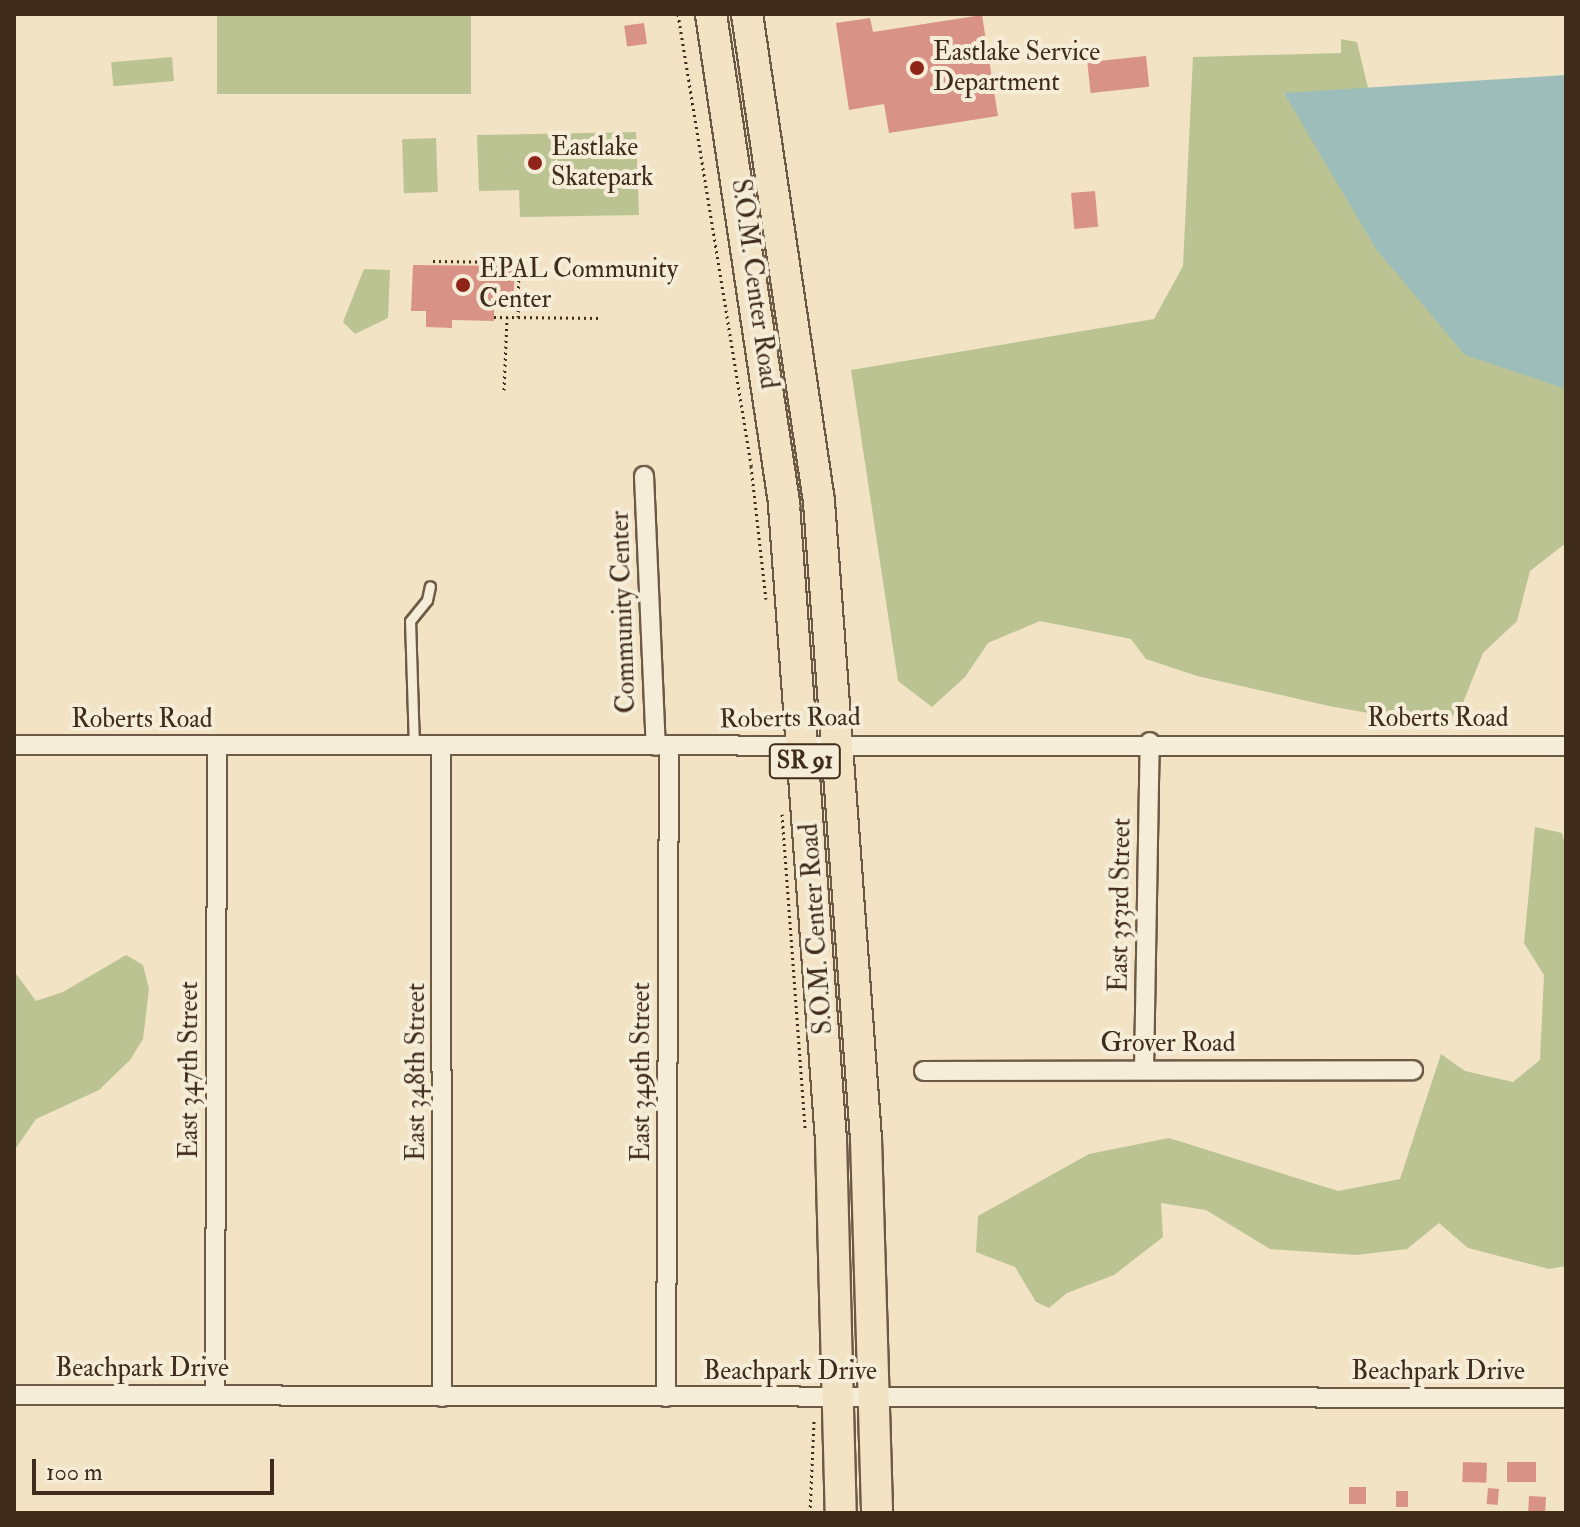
<!DOCTYPE html>
<style>
body{margin:0}
#map{position:relative;width:1580px;height:1527px;overflow:hidden;background:#f1e3c3;font-family:"IM FELL Double Pica",serif}
div>[style]{position:absolute}
[style*='--x']{left:calc(var(--x)*1px);top:calc(var(--y)*1px);width:calc(var(--w)*1px);rotate:calc(var(--a)*1deg)}
.green>*{inset:0;background:#bbc393;transform-origin:0 0}
.water>*{inset:0;background:#9cbdb9}
.building>*{inset:0;background:#d89386;transform-origin:0 0}
.path>*{height:3px;margin-top:-1.5px;transform-origin:0;background:repeating-linear-gradient(90deg,#402c1b 0 2px,transparent 0 6px)}
.roads{filter:drop-shadow(2px 0 #6c5a45) drop-shadow(-2px 0 #6c5a45) drop-shadow(0 2px #6c5a45) drop-shadow(0 -2px #6c5a45)}
.service>*{height:9px;margin:-4.5px;padding:0 4.5px;transform-origin:4.5px;border-radius:4.5px;background:#f6edd8}
.minor>*{height:18px;margin:-9px;padding:0 9px;transform-origin:9px;border-radius:9px;background:#f6edd8}
.primary>*{height:30px;margin:-15px;padding:0 15px;transform-origin:15px;border-radius:15px;background:#f1e3c3}
.dots>*{width:22px;height:22px;translate:-50% -50%;box-sizing:border-box;border:4px solid #f6edd8;border-radius:50%}
span{translate:-50% -50%;white-space:nowrap;text-align:center;line-height:1.15;-webkit-text-stroke:8px #f6edd8;paint-order:stroke}
.shield-label span{padding:2px 6px;background:#f6edd8;border:2px solid;border-radius:6px;-webkit-text-stroke-width:0}
.shield-label{font-size:24px;color:#402c1b;font-weight:700}
.poi-label{font-size:26px;color:#402c1b}
.left{translate:0 -50%;text-align:left}
.street-label{font-size:26px;color:#402c1b}
.frame{position:absolute;inset:0;border:16px solid #402c1b;pointer-events:none}
.scale{position:absolute;left:32px;top:1459px;width:242px;height:36px;box-sizing:border-box;border:4px solid #402c1b;border-top:0;padding-left:10px;font-size:24px;line-height:28px;white-space:nowrap;color:#402c1b;-webkit-text-stroke:6px #f6edd8;paint-order:stroke}
</style>
<div id="map">
<div class="green">
<i style="left:217px;top:14px;width:254px;height:80px"></i>
<i style="clip-path:polygon(1341px 39px,1357px 42px,1368px 88px,1284px 94px,1566px 389px,1566px 543px,1530px 571px,1517px 621px,1483px 653px,1458px 715px,1408px 720px,1329px 706px,1197px 676px,1146px 659px,1131px 639px,1040px 621px,988px 643px,965px 677px,932px 707px,898px 681px,851px 370px,1154px 319px,1183px 266px,1193px 57px,1341px 53px)"></i>
<i style="left:172px;top:57px;width:24px;height:61px;rotate:85deg"></i>
<i style="clip-path:polygon(636px 132px,639px 215px,520px 217px,519px 190px,479px 191px,477px 135px)"></i>
<i style="left:436px;top:138px;width:54px;height:34px;rotate:88deg"></i>
<i style="clip-path:polygon(364px 269px,390px 270px,388px 318px,355px 334px,343px 322px)"></i>
<i style="clip-path:polygon(1535px 827px,1562px 833px,1566px 847px,1566px 1266px,1549px 1269px,1468px 1248px,1439px 1223px,1407px 1249px,1356px 1255px,1270px 1249px,1206px 1210px,1161px 1203px,1163px 1237px,1114px 1275px,1067px 1293px,1049px 1308px,1036px 1302px,1015px 1267px,976px 1252px,978px 1216px,1089px 1154px,1169px 1138px,1338px 1191px,1400px 1179px,1441px 1054px,1465px 1071px,1513px 1082px,1540px 1060px,1544px 975px,1524px 943px)"></i>
<i style="clip-path:polygon(126px 955px,143px 965px,149px 989px,143px 1039px,130px 1060px,99px 1090px,36px 1119px,14px 1151px,14px 971px,36px 1001px,63px 992px)"></i>
</div>
<div class="water">
<i style="clip-path:polygon(1566px 75px,1566px 389px,1465px 355px,1376px 249px,1284px 93px)"></i>
</div>
<div class="building">
<i style="clip-path:polygon(982px 15px,998px 116px,889px 133px,884px 104px,849px 110px,836px 23px,870px 18px,873px 32px)"></i>
<i style="left:644px;top:23px;width:21px;height:20px;rotate:82deg"></i>
<i style="left:1146px;top:56px;width:31px;height:59px;rotate:84deg"></i>
<i style="left:1095px;top:191px;width:36px;height:24px;rotate:85deg"></i>
<i style="clip-path:polygon(413px 265px,515px 266px,513px 305px,494px 305px,494px 321px,452px 320px,452px 328px,426px 327px,426px 311px,411px 311px)"></i>
<i style="left:1463px;top:1462px;width:24px;height:20px;rotate:2deg"></i>
<i style="left:1507px;top:1462px;width:29px;height:20px"></i>
<i style="left:1349px;top:1487px;width:17px;height:17px"></i>
<i style="left:1488px;top:1488px;width:11px;height:16px;rotate:5deg"></i>
<i style="left:1396px;top:1491px;width:12px;height:16px"></i>
<i style="left:1529px;top:1496px;width:17px;height:17px;rotate:3deg"></i>
</div>
<div class="path">
<i style="--x:678;--y:14;--w:458;--a:80.8"></i>
<i style="--x:751;--y:466;--w:134;--a:83.6"></i>
<i style="--x:433;--y:261;--w:86;--a:0.7"></i>
<i style="--x:519;--y:262;--w:55;--a:91"></i>
<i style="--x:494;--y:317;--w:107;--a:0.5"></i>
<i style="--x:504;--y:390;--w:73;--a:-87.6"></i>
<i style="--x:782;--y:814;--w:317;--a:85.8"></i>
<i style="--x:810;--y:1513;--w:93;--a:-87.5"></i>
</div>
<div class="roads">
<div class="service">
<i style="--x:414;--y:747;--w:126;--a:-91.8"></i>
<i style="--x:410;--y:621;--w:27;--a:-51"></i>
<i style="--x:427;--y:600;--w:14;--a:-78"></i>
</div>
<div class="minor">
<i style="--x:644;--y:476;--w:270;--a:87.5"></i>
<i style="--x:14;--y:745;--w:1552;--a:0.04"></i>
<i style="--x:441;--y:748;--w:649;--a:89.91"></i>
<i style="--x:1144;--y:1070;--w:328;--a:-89"></i>
<i style="--x:924;--y:1071;--w:489;--a:-0.1"></i>
<i style="--x:215;--y:1394;--w:648;--a:-89.82"></i>
<i style="--x:14;--y:1395;--w:1552;--a:0.11"></i>
<i style="--x:666;--y:1397;--w:651;--a:-89.74"></i>
</div>
<div class="primary">
<i style="--x:711;--y:14;--w:496;--a:81.5"></i>
<i style="--x:784;--y:505;--w:638;--a:85.77"></i>
<i style="--x:831;--y:1141;--w:372;--a:88.5"></i>
<i style="--x:747;--y:14;--w:493;--a:81.6"></i>
<i style="--x:819;--y:502;--w:639;--a:85.78"></i>
<i style="--x:866;--y:1139;--w:374;--a:88.3"></i>
</div>
</div>
<div class="dots">
<i style="left:917px;top:68px;background:#8f2418"></i>
<i style="left:535px;top:163px;background:#8f2418"></i>
<i style="left:463px;top:285px;background:#8f2418"></i>
</div>
<div class="shield-label">
<span style="left:805px;top:761px">SR 91</span>
</div>
<div class="poi-label">
<span class="left" style="left:933px;top:68px">Eastlake Service<br>Department</span>
<span class="left" style="left:551px;top:163px">Eastlake<br>Skatepark</span>
<span class="left" style="left:479px;top:285px">EPAL Community<br>Center</span>
</div>
<div class="street-label">
<span style="left:754px;top:284px;rotate:82deg">S.O.M. Center Road</span>
<span style="left:624px;top:612px;rotate:-92deg">Community Center</span>
<span style="left:790px;top:719px;rotate:-1deg">Roberts Road</span>
<span style="left:1438px;top:719px">Roberts Road</span>
<span style="left:142px;top:720px">Roberts Road</span>
<span style="left:1121px;top:905px;rotate:-89deg">East 353rd Street</span>
<span style="left:817px;top:929px;rotate:-94deg">S.O.M. Center Road</span>
<span style="left:1168px;top:1044px">Grover Road</span>
<span style="left:190px;top:1070px;rotate:-90deg">East 347th Street</span>
<span style="left:417px;top:1072px;rotate:-90deg">East 348th Street</span>
<span style="left:642px;top:1072px;rotate:-90deg">East 349th Street</span>
<span style="left:142px;top:1369px">Beachpark Drive</span>
<span style="left:790px;top:1372px">Beachpark Drive</span>
<span style="left:1438px;top:1372px">Beachpark Drive</span>
</div>
<div class="frame"></div>
<div class="scale">100 m</div>
</div>
